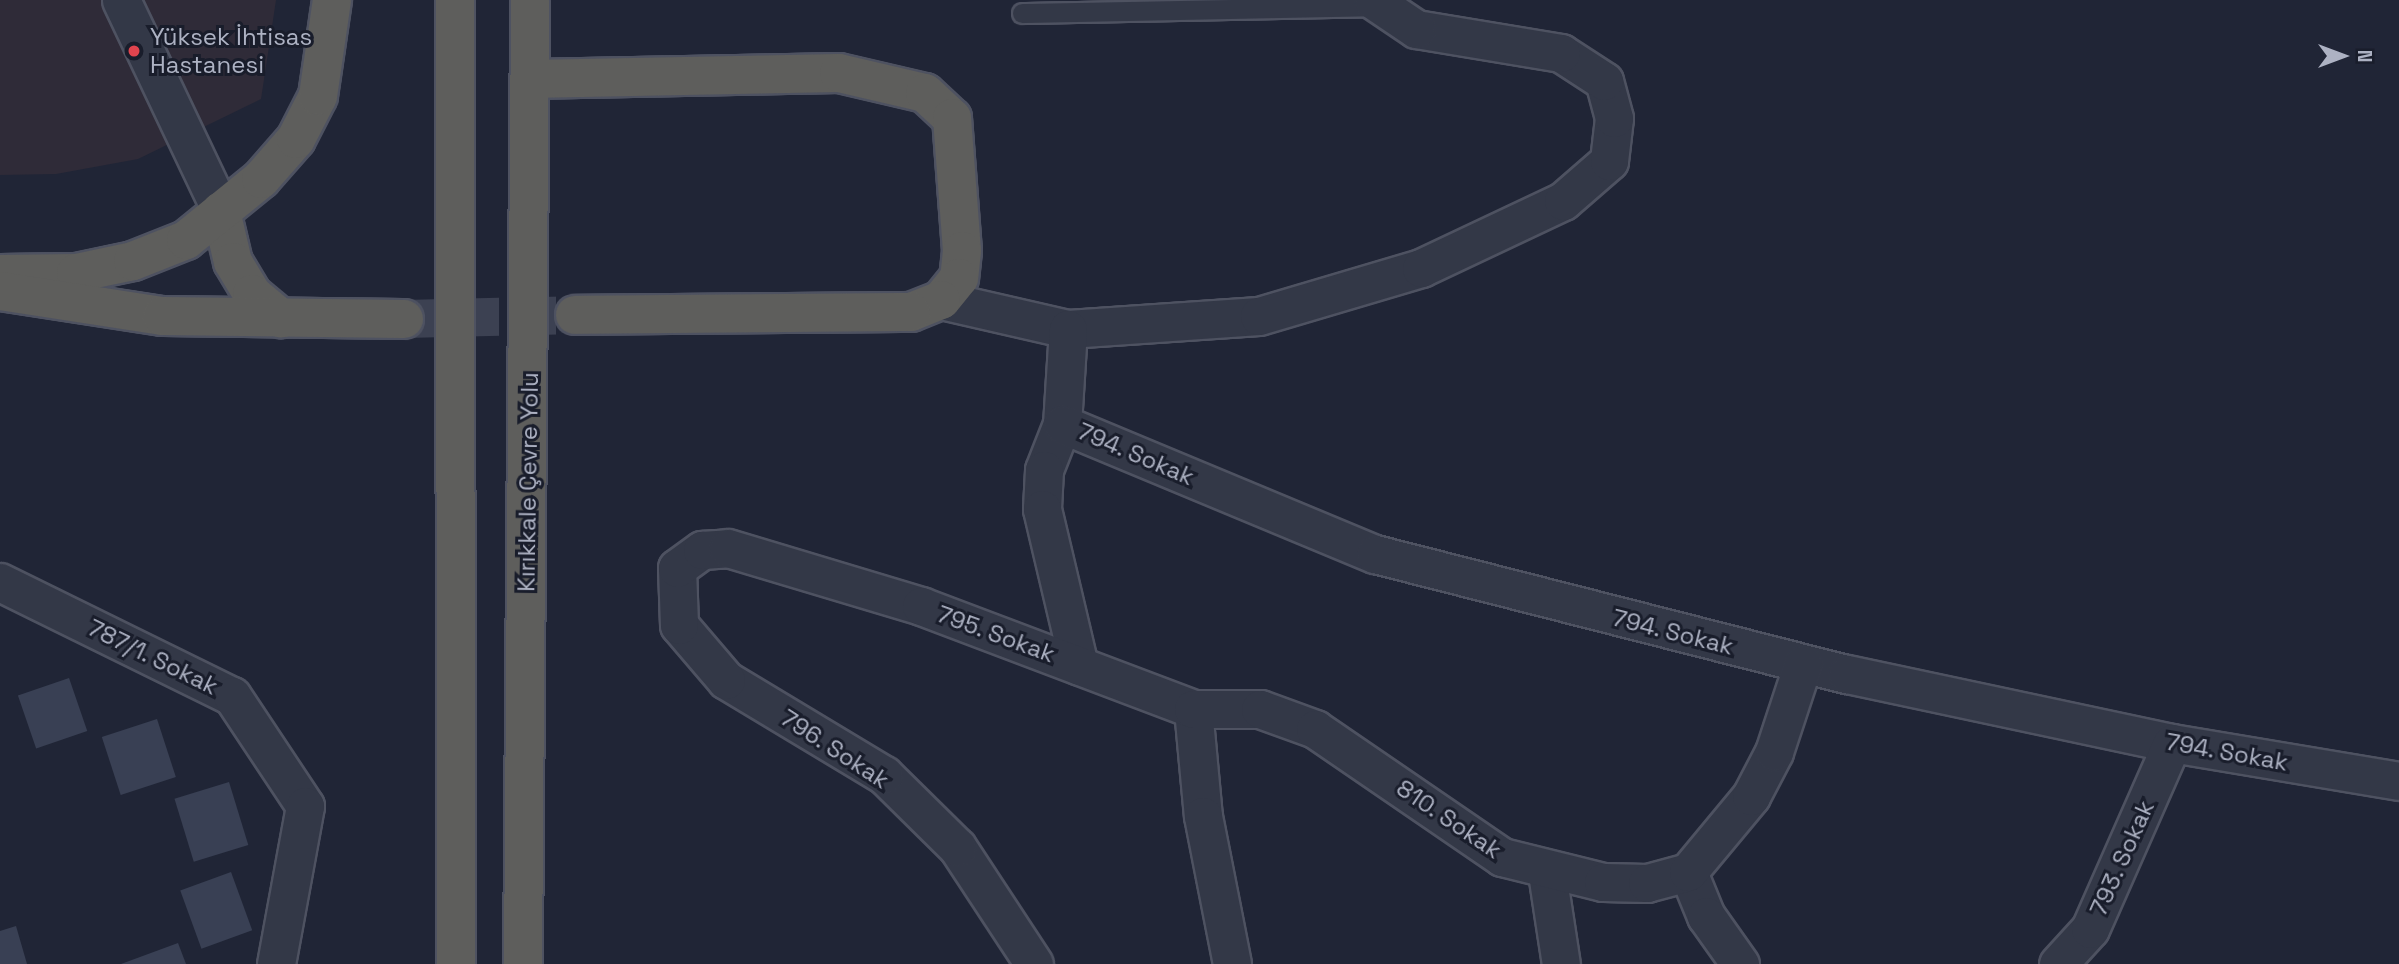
<!DOCTYPE html>
<meta charset="utf-8">
<style>
body{margin:0}
#map{position:relative;width:2399px;height:964px;overflow:hidden;background:#202536;font-family:"Space Grotesk",sans-serif}
div>[style]{position:absolute}
[style*='--x']{left:calc(var(--x)*1px);top:calc(var(--y)*1px);width:calc(var(--w)*1px);rotate:calc(var(--a)*1deg)}
.medical>*{inset:0;background:#2f2b38}
.building>*{inset:0;background:#394054;transform-origin:0 0}
.trunk-tunnel>*{height:38px;margin-top:-19px;transform-origin:0;background:repeating-linear-gradient(90deg,#3c4152 0 38px,transparent 0 57px)}
.roads{filter:drop-shadow(2px 0 #4e5261) drop-shadow(-2px 0 #4e5261) drop-shadow(0 2px #4e5261) drop-shadow(0 -2px #4e5261)}
.service>*{height:19px;margin:-9.5px;padding:0 9.5px;transform-origin:9.5px;border-radius:9.5px;background:#333847}
.minor>*{height:37px;margin:-18.5px;padding:0 18.5px;transform-origin:18.5px;border-radius:18.5px;background:#333847}
.trunk>*{height:38px;margin:-19px;padding:0 19px;transform-origin:19px;border-radius:19px;background:#5e5e5c}
.dots>*{width:19px;height:19px;translate:-50% -50%;box-sizing:border-box;border:4px solid #191d2b;border-radius:50%}
span{translate:-50% -50%;white-space:nowrap;text-align:center;line-height:1.15;-webkit-text-stroke:6px #191d2b;paint-order:stroke}
.poi-label{font-size:24px;color:#adb2c3}
.left{translate:0 -50%;text-align:left}
.street-label{font-size:24px;color:#adb2c3}
.north{position:absolute;left:2308px;top:21px;width:70px;height:70px;-webkit-text-stroke:5px #191d2b;paint-order:stroke;rotate:90deg;font-size:19px;font-weight:700;line-height:28px;text-align:center;color:#adb2c3}
.north::after{content:'';display:block;margin:auto;width:24px;height:32px;background:#adb2c3;clip-path:polygon(50% 0,100% 100%,50% 72%,0 100%)}
</style>
<div id="map">
<div class="medical">
<i style="clip-path:polygon(0 0,276px 0,261px 99px,138px 159px,56px 174px,0 175px)"></i>
</div>
<div class="building">
<i style="left:69px;top:678px;width:56px;height:54px;rotate:71deg"></i>
<i style="left:157px;top:719px;width:61px;height:58px;rotate:72deg"></i>
<i style="left:229px;top:782px;width:66px;height:57px;rotate:73deg"></i>
<i style="left:231px;top:872px;width:62px;height:54px;rotate:70deg"></i>
<i style="clip-path:polygon(16px 926px,27px 964px,0 964px,0 931px)"></i>
<i style="clip-path:polygon(178px 943px,186px 964px,121px 964px)"></i>
</div>
<div class="trunk-tunnel">
<i style="--x:404;--y:319;--w:171;--a:-1.3"></i>
</div>
<div class="roads">
<div class="service">
<i style="--x:1022;--y:13;--w:352;--a:-1.1"></i>
</div>
<div class="minor">
<i style="--x:121;--y:0;--w:233;--a:64.6"></i>
<i style="--x:941;--y:300;--w:130;--a:12.9"></i>
<i style="--x:1068;--y:329;--w:191;--a:-3.9"></i>
<i style="--x:1259;--y:316;--w:169;--a:-16.5"></i>
<i style="--x:1421;--y:268;--w:157;--a:-25.3"></i>
<i style="--x:1563;--y:201;--w:61;--a:-41"></i>
<i style="--x:1609;--y:161;--w:43;--a:-83.4"></i>
<i style="--x:1614;--y:118;--w:38;--a:-105"></i>
<i style="--x:1604;--y:81;--w:51;--a:-146.9"></i>
<i style="--x:1561;--y:53;--w:147;--a:-170.6"></i>
<i style="--x:1416;--y:29;--w:52;--a:-146"></i>
<i style="--x:1068;--y:329;--w:95;--a:93.6"></i>
<i style="--x:1062;--y:424;--w:49;--a:111.4"></i>
<i style="--x:1044;--y:470;--w:39;--a:93"></i>
<i style="--x:1042;--y:509;--w:161;--a:76.7"></i>
<i style="--x:1062;--y:424;--w:339;--a:22.6"></i>
<i style="--x:1375;--y:554;--w:487;--a:14.3"></i>
<i style="--x:1847;--y:674;--w:332;--a:12"></i>
<i style="--x:2172;--y:743;--w:230;--a:9.5"></i>
<i style="--x:0;--y:582;--w:258;--a:26.2"></i>
<i style="--x:232;--y:696;--w:132;--a:56.4"></i>
<i style="--x:305;--y:806;--w:161;--a:100.4"></i>
<i style="--x:1193;--y:709;--w:107;--a:84.7"></i>
<i style="--x:1203;--y:816;--w:151;--a:78.9"></i>
<i style="--x:1688;--y:872;--w:48;--a:67.8"></i>
<i style="--x:1706;--y:916;--w:59;--a:54.7"></i>
<i style="--x:1547;--y:873;--w:92;--a:81.3"></i>
<i style="--x:1034;--y:964;--w:140;--a:-123.3"></i>
<i style="--x:957;--y:847;--w:103;--a:-135.4"></i>
<i style="--x:884;--y:775;--w:184;--a:-149"></i>
<i style="--x:726;--y:680;--w:72;--a:-130.5"></i>
<i style="--x:679;--y:625;--w:57;--a:-92"></i>
<i style="--x:677;--y:568;--w:31;--a:-36"></i>
<i style="--x:702;--y:550;--w:26;--a:-4"></i>
<i style="--x:728;--y:548;--w:202;--a:16.7"></i>
<i style="--x:921;--y:606;--w:291;--a:20.7"></i>
<i style="--x:1193;--y:709;--w:67;--a:0"></i>
<i style="--x:1260;--y:709;--w:59;--a:20"></i>
<i style="--x:1315;--y:729;--w:227;--a:34.4"></i>
<i style="--x:1502;--y:857;--w:104;--a:13.9"></i>
<i style="--x:1603;--y:882;--w:44;--a:1.3"></i>
<i style="--x:1647;--y:883;--w:42;--a:-15"></i>
<i style="--x:1688;--y:872;--w:99;--a:-50.3"></i>
<i style="--x:1751;--y:796;--w:50;--a:-62.4"></i>
<i style="--x:1774;--y:752;--w:93;--a:-71.8"></i>
<i style="--x:2058;--y:964;--w:47;--a:-47.6"></i>
<i style="--x:2090;--y:929;--w:203;--a:-66.2"></i>
</div>
<div class="trunk">
<i style="--x:455;--y:0;--w:964;--a:89.94"></i>
<i style="--x:530;--y:79;--w:309;--a:-1.1"></i>
<i style="--x:839;--y:73;--w:88;--a:13.1"></i>
<i style="--x:925;--y:93;--w:37;--a:43"></i>
<i style="--x:952;--y:118;--w:133;--a:85.7"></i>
<i style="--x:962;--y:251;--w:27;--a:96"></i>
<i style="--x:959;--y:278;--w:28;--a:129"></i>
<i style="--x:941;--y:300;--w:32;--a:158"></i>
<i style="--x:911;--y:312;--w:336;--a:179.5"></i>
<i style="--x:221;--y:211;--w:52;--a:76.8"></i>
<i style="--x:233;--y:262;--w:37;--a:59"></i>
<i style="--x:252;--y:294;--w:38;--a:40"></i>
<i style="--x:0;--y:274;--w:76;--a:-0.8"></i>
<i style="--x:76;--y:273;--w:58;--a:-11.9"></i>
<i style="--x:133;--y:261;--w:57;--a:-21.6"></i>
<i style="--x:186;--y:240;--w:97;--a:-39.1"></i>
<i style="--x:261;--y:179;--w:53;--a:-48.8"></i>
<i style="--x:296;--y:139;--w:48;--a:-62.9"></i>
<i style="--x:318;--y:96;--w:97;--a:-81.7"></i>
<i style="--x:0;--y:291;--w:164;--a:8.8"></i>
<i style="--x:162;--y:316;--w:242;--a:0.7"></i>
<i style="--x:523;--y:964;--w:964;--a:-89.58"></i>
</div>
</div>
<div class="dots">
<i style="left:134px;top:51px;background:#e0444e"></i>
</div>
<div class="poi-label">
<span class="left" style="left:150px;top:51px">Yüksek İhtisas<br>Hastanesi</span>
</div>
<div class="street-label">
<span style="left:1136px;top:454px;rotate:23deg">794. Sokak</span>
<span style="left:528px;top:482px;rotate:-89deg">Kırıkkale Çevre Yolu</span>
<span style="left:1673px;top:632px;rotate:14deg">794. Sokak</span>
<span style="left:996px;top:634px;rotate:20deg">795. Sokak</span>
<span style="left:153px;top:657px;rotate:26deg">787/1. Sokak</span>
<span style="left:835px;top:749px;rotate:33deg">796. Sokak</span>
<span style="left:2227px;top:752px;rotate:10deg">794. Sokak</span>
<span style="left:1449px;top:819px;rotate:34deg">810. Sokak</span>
<span style="left:2122px;top:858px;rotate:-66deg">793. Sokak</span>
</div>
<div class="north">N</div>
</div>
